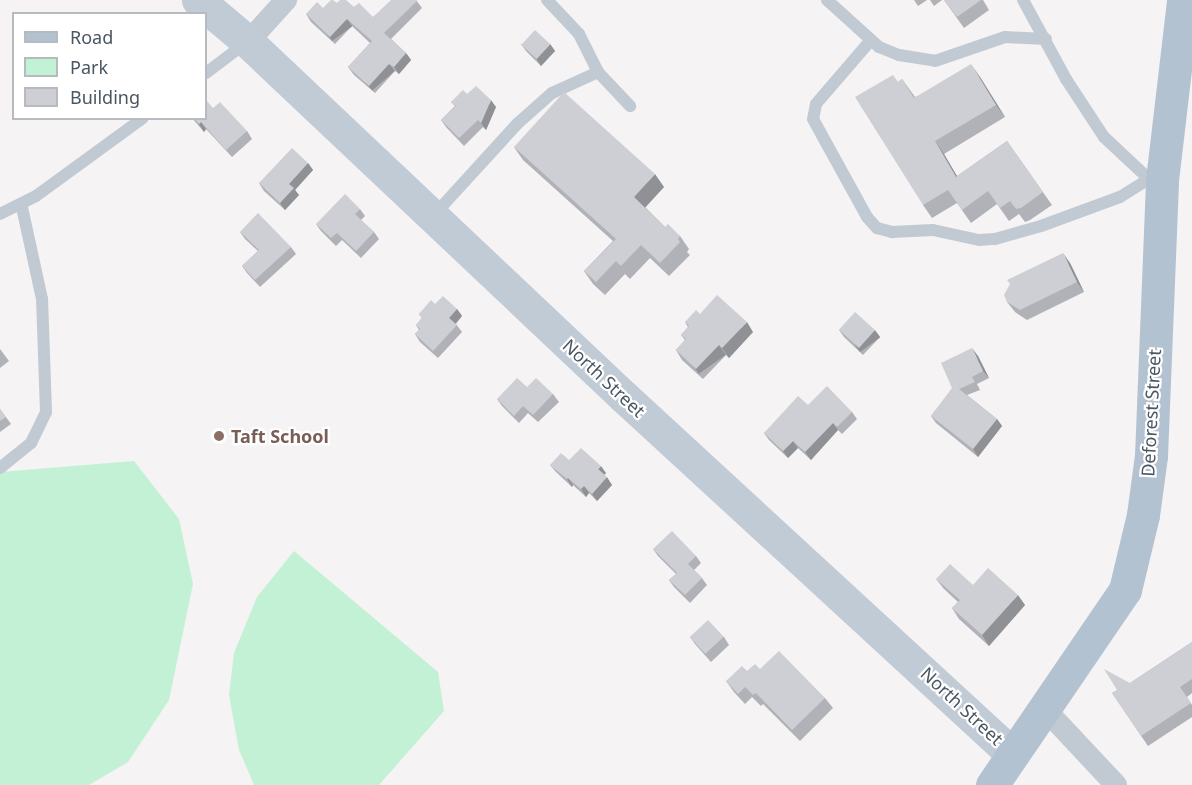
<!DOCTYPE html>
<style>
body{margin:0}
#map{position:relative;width:1192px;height:785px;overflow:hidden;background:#f5f3f3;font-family:"Noto Sans",sans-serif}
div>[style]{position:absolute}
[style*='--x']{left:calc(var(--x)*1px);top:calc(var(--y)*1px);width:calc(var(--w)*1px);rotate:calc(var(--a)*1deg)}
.green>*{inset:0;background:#c3f1d5}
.lane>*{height:12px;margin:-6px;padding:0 6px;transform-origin:6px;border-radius:6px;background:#c1cad2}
.street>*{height:22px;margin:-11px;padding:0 11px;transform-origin:11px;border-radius:11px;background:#c1cad2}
.secondary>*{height:33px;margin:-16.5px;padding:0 16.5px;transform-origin:16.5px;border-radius:16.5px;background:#c1cbd6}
.primary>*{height:33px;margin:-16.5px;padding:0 16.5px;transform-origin:16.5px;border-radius:16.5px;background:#b3c2d1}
.wall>*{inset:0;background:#b0b2b7}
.shaded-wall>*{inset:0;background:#909195;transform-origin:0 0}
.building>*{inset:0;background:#cdcfd5;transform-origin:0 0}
.dots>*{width:16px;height:16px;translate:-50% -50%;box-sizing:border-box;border:3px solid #fff;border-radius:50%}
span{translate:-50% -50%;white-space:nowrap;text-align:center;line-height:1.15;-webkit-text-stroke:4.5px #fff;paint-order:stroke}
.street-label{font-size:18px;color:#4a5661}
.education-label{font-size:18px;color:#785e54;font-weight:700}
.left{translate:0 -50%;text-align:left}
.legend{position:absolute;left:12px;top:12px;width:195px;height:108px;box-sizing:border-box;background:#fff;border:2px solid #b7bbc0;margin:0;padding:8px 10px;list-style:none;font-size:18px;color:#4a5661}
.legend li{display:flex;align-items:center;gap:12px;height:30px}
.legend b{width:30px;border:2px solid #b7bbc0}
</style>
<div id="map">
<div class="green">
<i style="clip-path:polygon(134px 461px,179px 519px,193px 584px,169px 700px,128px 762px,89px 785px,0 785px,0 472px)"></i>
<i style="clip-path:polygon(294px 551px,438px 672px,444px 711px,379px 785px,254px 785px,239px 750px,229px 695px,234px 653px,257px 597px)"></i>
</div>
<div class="lane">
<i style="--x:547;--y:0;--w:47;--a:46.7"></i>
<i style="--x:579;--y:34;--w:42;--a:63.4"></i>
<i style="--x:827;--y:0;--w:70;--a:42.1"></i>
<i style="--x:879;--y:47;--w:22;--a:22"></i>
<i style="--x:899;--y:55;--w:36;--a:9"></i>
<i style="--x:935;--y:61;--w:74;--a:-18.9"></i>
<i style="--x:1005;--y:37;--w:41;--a:2.8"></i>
<i style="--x:1023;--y:0;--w:90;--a:61.4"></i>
<i style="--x:1066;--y:79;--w:69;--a:56.8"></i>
<i style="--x:1104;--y:137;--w:62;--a:43"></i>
<i style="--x:1149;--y:179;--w:6;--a:0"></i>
<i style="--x:871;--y:40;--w:84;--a:130.7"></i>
<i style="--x:816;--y:104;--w:15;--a:101"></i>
<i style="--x:813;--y:119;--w:112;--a:61.1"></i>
<i style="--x:867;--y:217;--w:15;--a:48"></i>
<i style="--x:877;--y:228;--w:16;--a:15"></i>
<i style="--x:892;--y:232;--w:41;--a:-2.8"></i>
<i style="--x:933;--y:230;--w:47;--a:12.3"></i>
<i style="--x:979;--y:240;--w:16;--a:-4"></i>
<i style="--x:995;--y:239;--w:48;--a:-15.8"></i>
<i style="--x:1041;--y:226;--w:84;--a:-20.2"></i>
<i style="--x:1120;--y:197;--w:34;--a:-32"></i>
<i style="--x:206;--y:73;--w:51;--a:-37.1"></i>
<i style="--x:0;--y:214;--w:40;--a:-26.6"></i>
<i style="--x:36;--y:196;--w:132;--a:-36.1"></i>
<i style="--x:434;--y:215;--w:123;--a:-47.6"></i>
<i style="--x:517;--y:124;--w:47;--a:-41.5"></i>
<i style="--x:552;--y:93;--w:51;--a:-24.5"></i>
<i style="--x:598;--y:72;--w:47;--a:46.7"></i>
<i style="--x:0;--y:468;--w:40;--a:-39"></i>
<i style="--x:31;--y:443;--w:34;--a:-64"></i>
<i style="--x:46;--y:412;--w:113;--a:-92"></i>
<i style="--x:42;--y:299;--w:98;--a:-102.3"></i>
</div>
<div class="street">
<i style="--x:248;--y:42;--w:57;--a:-47.9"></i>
<i style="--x:1043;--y:707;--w:107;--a:46.9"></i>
</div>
<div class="secondary">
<i style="--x:198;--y:0;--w:65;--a:40"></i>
<i style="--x:248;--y:42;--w:516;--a:43.35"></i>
<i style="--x:623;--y:396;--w:529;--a:42.62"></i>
</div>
<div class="primary">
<i style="--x:992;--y:785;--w:236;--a:-55.7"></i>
<i style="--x:1125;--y:590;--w:77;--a:-76.5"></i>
<i style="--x:1143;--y:515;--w:60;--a:-82.3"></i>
<i style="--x:1151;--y:456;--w:276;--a:-87.7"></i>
<i style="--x:1162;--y:180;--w:181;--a:-83.3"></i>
</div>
<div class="wall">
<i style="clip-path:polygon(416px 0,422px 8px,391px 39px,406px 53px,411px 60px,399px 74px,395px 71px,375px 93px,354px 75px,348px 67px,370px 43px,352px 26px,335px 44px,311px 22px,306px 14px,337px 3px,354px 7px,373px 17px)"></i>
<i style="clip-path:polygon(914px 0,927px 0,918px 6px)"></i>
<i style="clip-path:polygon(930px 0,942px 0,934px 6px)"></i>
<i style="clip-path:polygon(944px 0,983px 0,989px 10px,964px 28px)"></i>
<i style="clip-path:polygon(521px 44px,550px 44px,555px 51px,541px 66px,526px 51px)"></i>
<i style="clip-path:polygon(980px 77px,1005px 117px,944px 154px,957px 176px,1007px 141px,1052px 205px,1030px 220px,1025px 222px,1019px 214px,1009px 221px,997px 204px,971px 223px,957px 203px,932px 218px,923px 205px,898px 82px,902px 79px,915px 97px)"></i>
<i style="clip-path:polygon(467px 94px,496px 107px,486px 130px,483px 127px,464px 146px,446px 127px,441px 120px,455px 106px,451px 102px)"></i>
<i style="clip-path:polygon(213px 108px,247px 131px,252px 139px,232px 157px,206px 129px,204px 132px,192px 118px,206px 118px)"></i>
<i style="clip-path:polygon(514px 147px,664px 187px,645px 207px,665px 227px,680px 236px,689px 249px,687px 252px,690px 255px,669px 276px,650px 258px,630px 279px,625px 274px,605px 295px,593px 284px,584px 271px,613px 241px,523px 160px)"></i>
<i style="clip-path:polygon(308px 163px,313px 170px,295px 190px,299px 195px,285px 210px,264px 191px,259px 183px)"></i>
<i style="clip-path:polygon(360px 209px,365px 216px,361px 220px,374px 232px,379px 239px,361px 258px,342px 240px,336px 246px,321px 231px,316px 224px)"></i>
<i style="clip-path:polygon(240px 232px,291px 247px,296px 254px,260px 287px,247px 273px,242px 266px,258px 251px,245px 239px)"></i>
<i style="clip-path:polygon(1070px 263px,1084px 292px,1027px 320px,1015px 312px,1007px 302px)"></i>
<i style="clip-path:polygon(435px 304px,457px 309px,462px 316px,456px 324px,462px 332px,438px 358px,420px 342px,415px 334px,419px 330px,416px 325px,422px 318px,419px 314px)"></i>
<i style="clip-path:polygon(700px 314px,753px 332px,729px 358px,726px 355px,703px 379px,682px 360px,676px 350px,685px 340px,681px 335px,688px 327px,685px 322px)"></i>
<i style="clip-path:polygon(839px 330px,880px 337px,863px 355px,844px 337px)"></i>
<i style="clip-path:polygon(0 349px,9px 361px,0 368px)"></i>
<i style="clip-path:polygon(978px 356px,989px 378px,977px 384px,980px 390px,967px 395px,997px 419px,1002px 426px,978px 457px,936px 423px,931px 416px)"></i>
<i style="clip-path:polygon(527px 387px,553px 394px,559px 402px,538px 422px,528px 413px,519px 423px,502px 406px,497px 399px)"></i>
<i style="clip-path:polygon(808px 405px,852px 412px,857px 419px,842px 434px,838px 430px,811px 460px,798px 448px,788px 458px,769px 440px,764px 433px)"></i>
<i style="clip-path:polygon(0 409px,11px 424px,0 432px)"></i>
<i style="clip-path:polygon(569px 460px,606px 473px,604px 475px,612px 485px,597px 501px,589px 493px,586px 497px,573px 485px,572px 487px,556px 472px,550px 465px)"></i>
<i style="clip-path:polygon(653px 549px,696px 556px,701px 563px,694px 570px,702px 578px,707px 585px,690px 603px,674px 587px,669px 580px,676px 574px,658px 556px)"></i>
<i style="clip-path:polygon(936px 579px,973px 585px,1025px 605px,989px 646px,959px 619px,952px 608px,958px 602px,944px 589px)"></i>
<i style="clip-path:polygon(690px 637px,724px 637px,729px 645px,711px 662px,695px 644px)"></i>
<i style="clip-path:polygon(1192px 642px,1192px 693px,1187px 697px,1192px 705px,1192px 717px,1148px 746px,1112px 693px,1130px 683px)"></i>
<i style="clip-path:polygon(760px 669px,825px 698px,833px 708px,800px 741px,763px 704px,761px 706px,752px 697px,745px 704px,734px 692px,726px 681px,747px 671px)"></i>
</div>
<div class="shaded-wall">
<i style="left:347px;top:19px;width:9px;height:25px;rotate:54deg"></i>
<i style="clip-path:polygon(550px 44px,555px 51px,541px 66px,536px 58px)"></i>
<i style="clip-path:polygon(406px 53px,411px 60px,399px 74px,394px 67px)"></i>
<i style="left:389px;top:64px;width:9px;height:30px;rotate:49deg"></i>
<i style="clip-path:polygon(971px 64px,980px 77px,1005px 117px,996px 105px)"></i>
<i style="clip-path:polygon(491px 100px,496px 107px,486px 130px,481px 123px)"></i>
<i style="clip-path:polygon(201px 122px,206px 129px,204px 132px,199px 124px)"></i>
<i style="clip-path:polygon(935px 141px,944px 154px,965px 190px,956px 177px)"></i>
<i style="clip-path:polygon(308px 163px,313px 170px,295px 190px,299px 195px,285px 210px,280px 203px,289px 184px)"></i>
<i style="clip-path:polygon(655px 174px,664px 187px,643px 210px,634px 197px)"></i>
<i style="clip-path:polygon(1063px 253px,1070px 263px,1084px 292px,1077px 282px)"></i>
<i style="clip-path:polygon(457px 309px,462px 316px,454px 325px,449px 318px)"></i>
<i style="clip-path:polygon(747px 322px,753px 332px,729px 358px,722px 348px)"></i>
<i style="left:875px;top:330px;width:9px;height:25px;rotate:54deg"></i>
<i style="left:719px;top:345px;width:12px;height:33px;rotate:55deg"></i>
<i style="clip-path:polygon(972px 348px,978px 356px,989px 378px,983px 371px)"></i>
<i style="clip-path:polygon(997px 419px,1002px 426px,978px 457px,973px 449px)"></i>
<i style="clip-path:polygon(833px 423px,838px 430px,811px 460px,805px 452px)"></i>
<i style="clip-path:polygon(793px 441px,798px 448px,788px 458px,783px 451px)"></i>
<i style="clip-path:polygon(601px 466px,606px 473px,603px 476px,598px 469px)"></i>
<i style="clip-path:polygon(607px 477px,612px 485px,597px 501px,592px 494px)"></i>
<i style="clip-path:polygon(568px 478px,573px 485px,572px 487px,567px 479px)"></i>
<i style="clip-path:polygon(584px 486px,589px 493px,586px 497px,581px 489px)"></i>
<i style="clip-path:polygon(1018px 595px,1025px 605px,989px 646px,982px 635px)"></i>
</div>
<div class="building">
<i style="clip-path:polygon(331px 0,333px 0,337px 3px,340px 0,346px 0,354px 7px,359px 3px,373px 17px,391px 0,416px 0,417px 1px,384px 33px,406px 53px,394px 67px,389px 64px,369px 86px,348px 67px,372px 41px,347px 19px,330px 37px,306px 14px,317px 2px,323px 8px)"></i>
<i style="clip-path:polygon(944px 0,981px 0,957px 17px)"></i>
<i style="left:535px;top:30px;width:21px;height:20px;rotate:43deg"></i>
<i style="clip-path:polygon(971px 64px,996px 105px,935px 141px,956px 177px,1007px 141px,1043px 192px,1021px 208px,1016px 209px,1010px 201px,1000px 208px,988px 191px,962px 210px,948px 190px,923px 205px,855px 97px,893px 75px,898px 82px,902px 79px,914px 98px)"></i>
<i style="clip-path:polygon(476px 86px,491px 100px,481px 123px,478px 120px,459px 138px,441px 120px,456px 106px,451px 102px,463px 90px,467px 94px)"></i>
<i style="clip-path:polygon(564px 92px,655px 174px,634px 197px,665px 227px,668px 224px,680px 236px,678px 239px,680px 242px,660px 263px,641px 245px,621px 266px,616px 261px,596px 282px,584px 271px,616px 239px,514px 147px)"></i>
<i style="clip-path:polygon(206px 100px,213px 108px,220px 102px,247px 131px,226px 150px,201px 122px,199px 124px,194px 118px,206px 118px)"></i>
<i style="clip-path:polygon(292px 148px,308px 163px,289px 184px,294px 188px,280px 203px,259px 183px)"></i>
<i style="clip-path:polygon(345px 194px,360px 209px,355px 214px,374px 232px,356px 251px,337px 233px,331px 238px,316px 224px)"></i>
<i style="clip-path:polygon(258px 213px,291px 247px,255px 280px,242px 266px,259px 250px,240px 232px)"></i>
<i style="clip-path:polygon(1063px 253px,1077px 282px,1020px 310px,1007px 302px,1004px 295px,1010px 284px,1007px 280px)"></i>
<i style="clip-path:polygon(717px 295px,747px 322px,722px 348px,719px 345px,696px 369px,676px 350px,686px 339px,681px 335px,689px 326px,685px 322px,696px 310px,700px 314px)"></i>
<i style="clip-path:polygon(443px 296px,457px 309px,449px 318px,457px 325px,433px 351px,415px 334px,420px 329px,416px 325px,422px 318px,419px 314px,431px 300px,435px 304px)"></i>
<i style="left:855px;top:312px;width:27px;height:24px;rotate:42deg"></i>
<i style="clip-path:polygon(972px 348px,983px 371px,972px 377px,975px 382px,959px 389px,997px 419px,973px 449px,931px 416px,952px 388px,941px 363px)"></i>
<i style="clip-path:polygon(517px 378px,527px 387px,536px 378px,553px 394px,533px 415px,523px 406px,514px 416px,497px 399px)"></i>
<i style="clip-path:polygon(827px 386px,852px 412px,837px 427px,833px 423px,805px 452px,793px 441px,783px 451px,764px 433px,798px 396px,808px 405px)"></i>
<i style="clip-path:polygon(0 409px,6px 417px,0 421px)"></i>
<i style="clip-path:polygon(581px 448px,601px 466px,598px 469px,607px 477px,592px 494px,584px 486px,581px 489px,568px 478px,567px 479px,550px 465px,561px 453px,569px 460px)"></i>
<i style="clip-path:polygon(672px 531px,696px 556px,688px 564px,702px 578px,685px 595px,669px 580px,677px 573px,653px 549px)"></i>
<i style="clip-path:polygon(950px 564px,973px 585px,988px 568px,1018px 595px,982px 635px,952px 608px,960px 600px,936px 579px)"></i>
<i style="left:708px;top:620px;width:23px;height:25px;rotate:47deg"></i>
<i style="clip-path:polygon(1192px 642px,1192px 679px,1180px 687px,1191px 703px,1141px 736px,1112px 693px,1117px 690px,1104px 669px,1130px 683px)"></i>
<i style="clip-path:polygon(779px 651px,825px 698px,792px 730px,756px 693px,753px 695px,745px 687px,738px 694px,726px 681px,742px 666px,747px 671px,755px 664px,760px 669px)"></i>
</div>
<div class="dots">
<i style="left:219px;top:436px;background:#8d6e63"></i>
</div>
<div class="street-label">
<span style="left:604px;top:378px;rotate:43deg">North Street</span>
<span style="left:1151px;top:413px;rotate:-87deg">Deforest Street</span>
<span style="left:962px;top:706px;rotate:43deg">North Street</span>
</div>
<div class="education-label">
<span class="left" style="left:231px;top:436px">Taft School</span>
</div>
<ul class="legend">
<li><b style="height:8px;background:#b3c2d1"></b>Road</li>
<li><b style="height:16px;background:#c3f1d5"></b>Park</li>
<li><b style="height:16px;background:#cdcfd5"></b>Building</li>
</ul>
</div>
